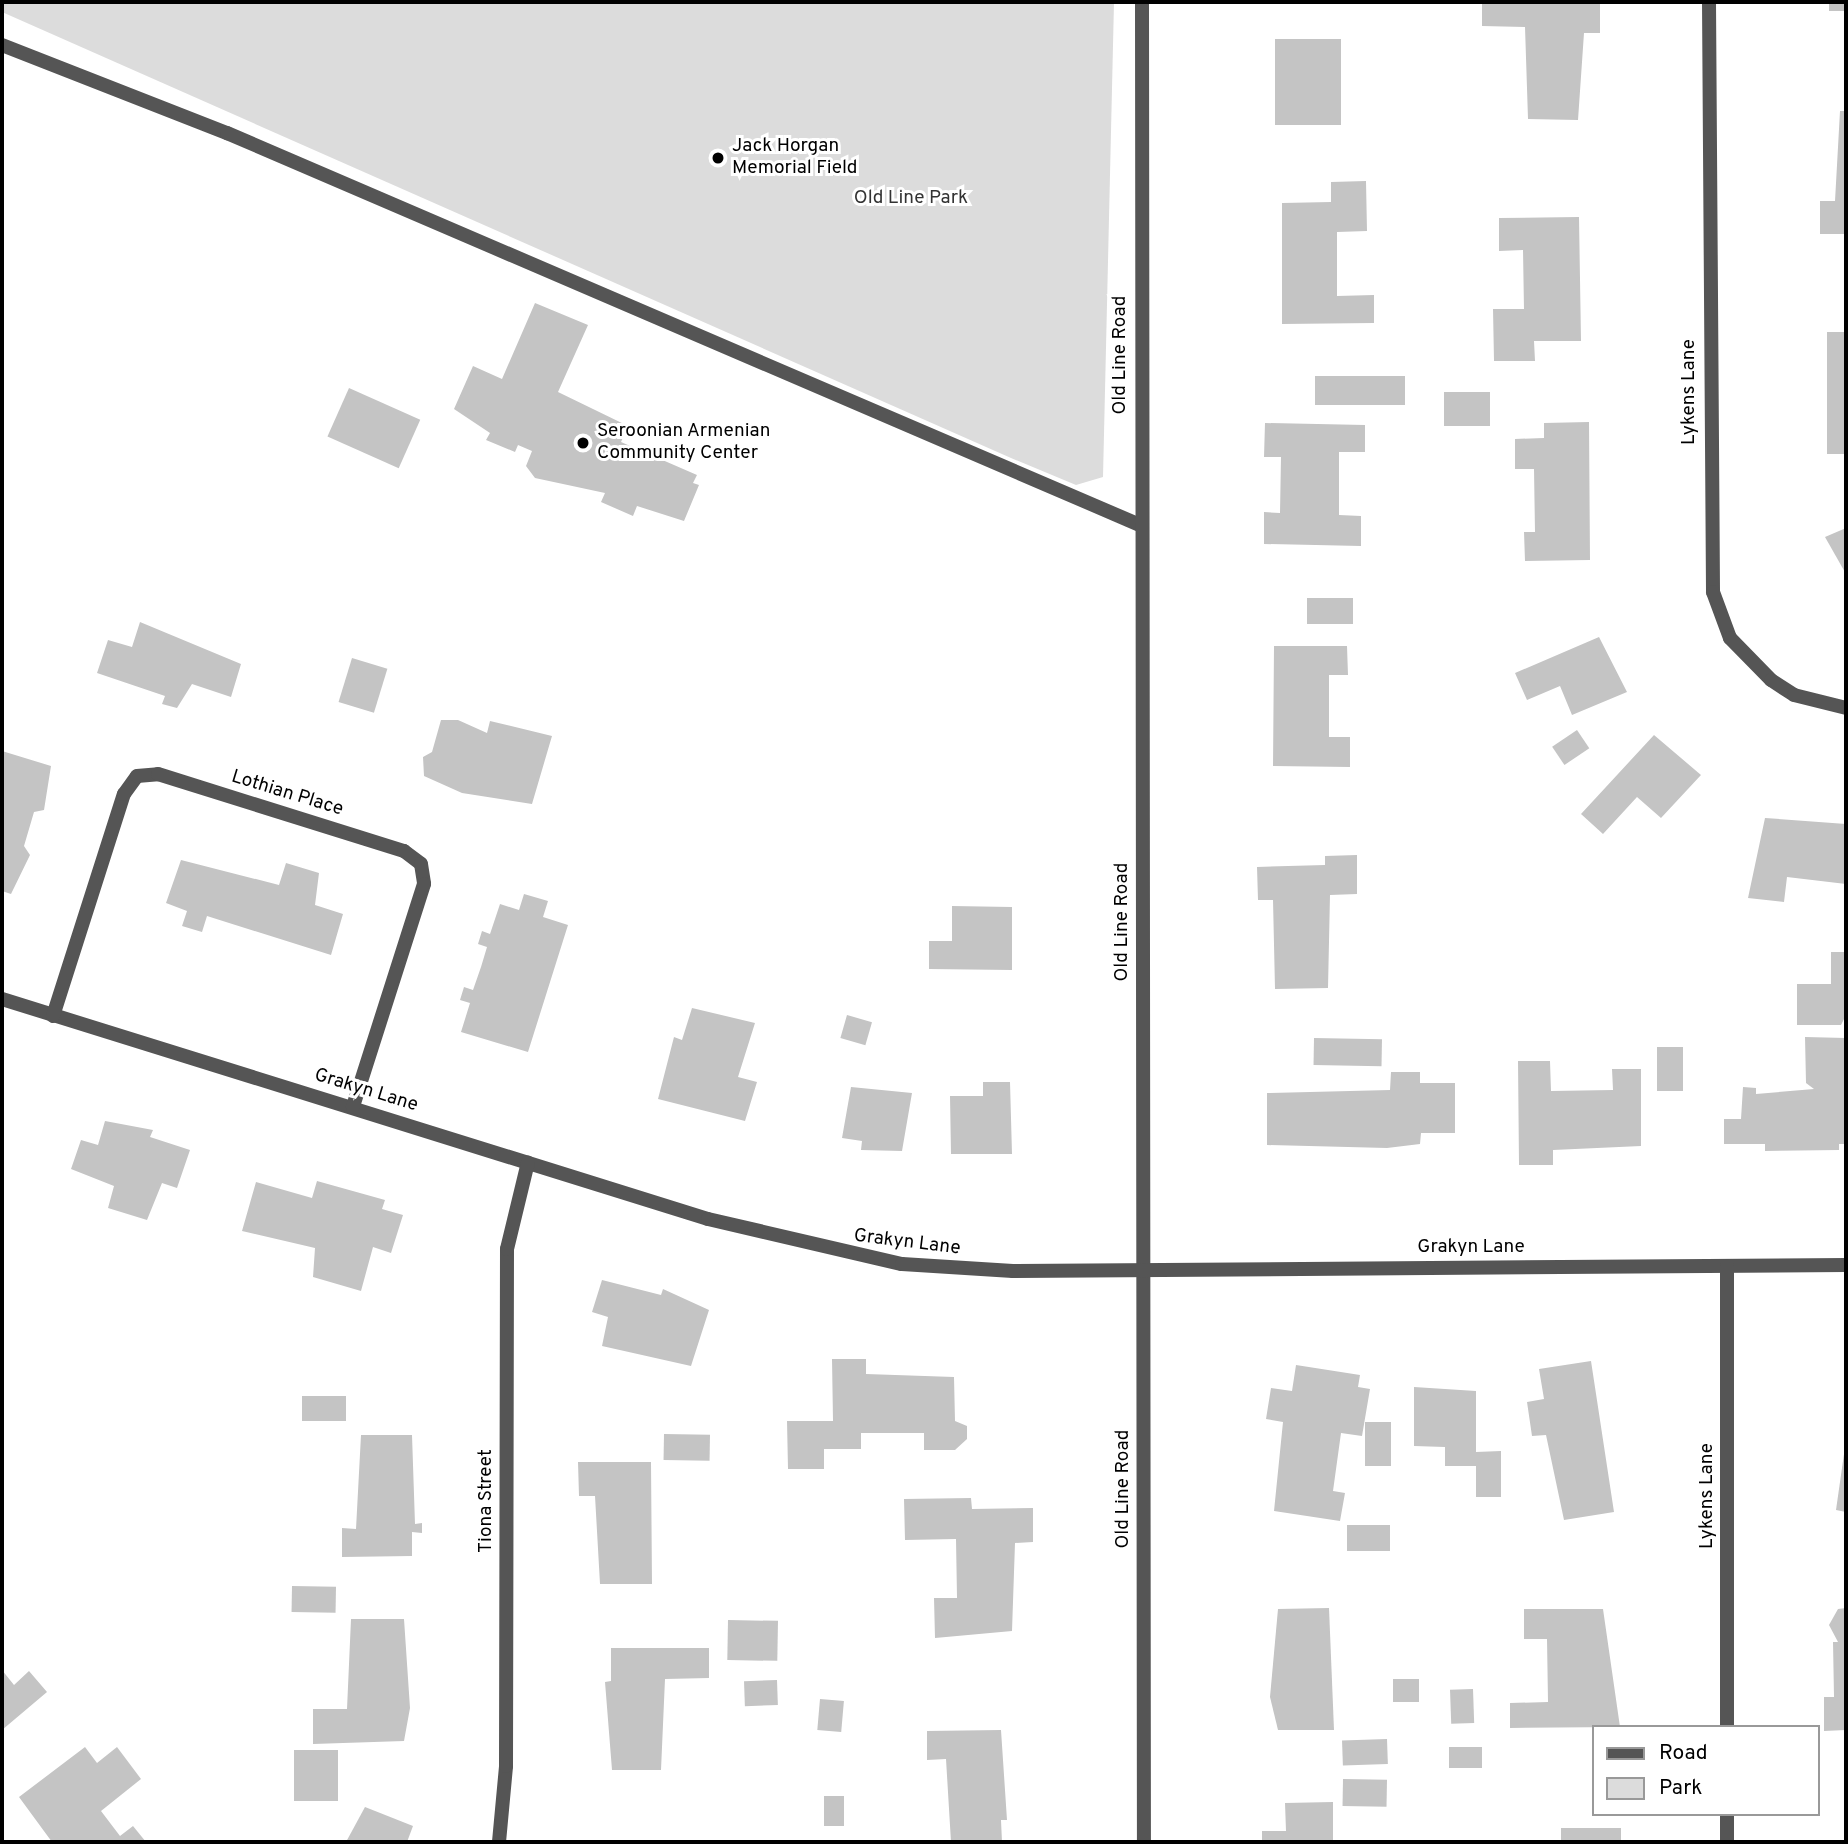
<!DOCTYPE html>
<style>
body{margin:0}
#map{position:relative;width:1848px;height:1844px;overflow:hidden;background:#fff;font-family:Overpass,sans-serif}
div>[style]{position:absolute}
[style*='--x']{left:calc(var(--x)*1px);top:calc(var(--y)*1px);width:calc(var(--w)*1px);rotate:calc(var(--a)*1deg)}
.green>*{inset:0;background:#dcdcdc}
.building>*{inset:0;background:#c4c4c4;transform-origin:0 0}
.lane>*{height:14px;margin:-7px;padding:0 7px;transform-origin:7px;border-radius:7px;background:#555}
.street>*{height:14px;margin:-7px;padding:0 7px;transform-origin:7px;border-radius:7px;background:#555}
.dots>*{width:19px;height:19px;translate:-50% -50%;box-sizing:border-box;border:4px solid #fff;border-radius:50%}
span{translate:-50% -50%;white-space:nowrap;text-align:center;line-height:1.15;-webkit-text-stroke:6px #fff;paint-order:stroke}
.poi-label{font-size:19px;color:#000}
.left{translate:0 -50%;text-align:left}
.park-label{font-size:19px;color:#333}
.street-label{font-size:19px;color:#000}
.frame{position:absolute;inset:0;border:4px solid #000;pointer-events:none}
.legend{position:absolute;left:1592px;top:1725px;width:228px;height:91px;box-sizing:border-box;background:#fff;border:2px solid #999;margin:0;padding:9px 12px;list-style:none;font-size:21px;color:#000}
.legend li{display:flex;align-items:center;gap:14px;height:35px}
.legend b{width:35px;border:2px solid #999}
</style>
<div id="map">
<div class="green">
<i style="clip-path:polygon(2px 2px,1114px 2px,1103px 477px,1076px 485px,1011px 458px,2px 12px)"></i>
</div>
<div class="building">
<i style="clip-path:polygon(1482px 2px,1600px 2px,1600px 33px,1584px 33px,1578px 120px,1528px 119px,1525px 27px,1482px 26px)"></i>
<i style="left:1829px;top:2px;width:17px;height:9px"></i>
<i style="left:1341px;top:39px;width:86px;height:66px;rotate:90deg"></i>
<i style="clip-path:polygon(1840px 111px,1846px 111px,1846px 234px,1820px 234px,1820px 201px,1835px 201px)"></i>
<i style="clip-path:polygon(1366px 181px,1367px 231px,1337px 232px,1337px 296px,1374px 295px,1374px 323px,1282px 324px,1282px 203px,1331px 202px,1331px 182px)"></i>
<i style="clip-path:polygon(1579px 217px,1581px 341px,1534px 341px,1535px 361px,1494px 361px,1493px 309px,1524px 309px,1523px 250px,1499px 251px,1499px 218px)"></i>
<i style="clip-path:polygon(535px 303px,588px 325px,558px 392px,628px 426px,621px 442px,697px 475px,693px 483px,699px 485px,684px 521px,637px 506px,633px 516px,601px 502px,605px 493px,535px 478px,526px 466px,532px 451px,518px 445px,515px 452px,486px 440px,490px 433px,454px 409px,473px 366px,502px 379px)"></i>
<i style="left:1827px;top:332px;width:19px;height:122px"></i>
<i style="left:1315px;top:376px;width:90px;height:29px"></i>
<i style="left:349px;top:388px;width:78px;height:53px;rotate:24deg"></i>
<i style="left:1444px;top:392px;width:46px;height:34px"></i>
<i style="clip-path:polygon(1589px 422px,1590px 560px,1525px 561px,1524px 532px,1535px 532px,1534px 469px,1515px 469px,1515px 439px,1544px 438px,1544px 423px)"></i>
<i style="clip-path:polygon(1265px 423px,1365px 425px,1365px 452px,1339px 452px,1339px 515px,1361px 516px,1361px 546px,1264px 544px,1264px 512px,1280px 513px,1281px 457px,1264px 457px)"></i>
<i style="clip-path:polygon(1846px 528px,1846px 574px,1825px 537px)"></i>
<i style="left:1307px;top:598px;width:46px;height:26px"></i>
<i style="clip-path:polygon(140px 622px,241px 664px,231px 697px,192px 684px,177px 708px,162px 704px,165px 696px,97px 673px,108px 640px,132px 647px)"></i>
<i style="clip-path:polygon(1599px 637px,1627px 692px,1572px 715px,1560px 686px,1527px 700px,1515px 673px)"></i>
<i style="clip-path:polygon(1274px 646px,1347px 646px,1348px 675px,1329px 675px,1329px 737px,1350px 737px,1350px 767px,1273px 766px)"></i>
<i style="left:352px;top:658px;width:37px;height:46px;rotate:17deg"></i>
<i style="clip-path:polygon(441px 720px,458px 720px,487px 733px,490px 721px,552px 736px,532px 804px,462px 793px,424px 776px,423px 757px,432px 752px)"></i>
<i style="left:1577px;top:730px;width:22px;height:30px;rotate:56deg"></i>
<i style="clip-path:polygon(1654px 735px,1701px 775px,1661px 818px,1637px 797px,1603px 834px,1581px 814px)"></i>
<i style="clip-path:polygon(2px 751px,51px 766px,44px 810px,34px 812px,24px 846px,30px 855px,11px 894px,2px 891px)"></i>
<i style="clip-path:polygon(1765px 818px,1846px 824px,1846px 884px,1787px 877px,1784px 902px,1748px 898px)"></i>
<i style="clip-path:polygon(1357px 855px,1357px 894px,1330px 895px,1328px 988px,1275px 989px,1273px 900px,1258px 900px,1257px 867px,1325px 865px,1325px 856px)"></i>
<i style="clip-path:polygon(181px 860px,279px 885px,286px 863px,319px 873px,315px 905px,343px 914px,331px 955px,207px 916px,202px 932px,182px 926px,187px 911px,166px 903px)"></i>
<i style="clip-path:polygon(524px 894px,548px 901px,543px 917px,568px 925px,528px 1052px,461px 1032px,470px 1003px,460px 1000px,464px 987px,473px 990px,481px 967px,487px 947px,478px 944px,482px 931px,490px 934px,500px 904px,519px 910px)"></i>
<i style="clip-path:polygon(952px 906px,1012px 907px,1012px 970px,929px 969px,929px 941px,952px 941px)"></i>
<i style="clip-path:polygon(1831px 952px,1846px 952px,1846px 1015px,1841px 1025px,1797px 1025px,1797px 984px,1831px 984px)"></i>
<i style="clip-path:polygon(692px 1008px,755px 1023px,738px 1077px,757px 1082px,745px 1121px,658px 1099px,674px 1037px,682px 1040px)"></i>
<i style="left:847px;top:1015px;width:26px;height:24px;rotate:16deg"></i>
<i style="clip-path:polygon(1805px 1037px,1846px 1038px,1846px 1144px,1839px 1144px,1839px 1150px,1765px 1151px,1765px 1144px,1724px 1144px,1724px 1119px,1741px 1119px,1743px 1087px,1756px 1088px,1756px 1094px,1814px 1089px,1806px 1083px)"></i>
<i style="left:1314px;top:1038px;width:68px;height:27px;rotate:1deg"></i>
<i style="left:1657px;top:1047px;width:26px;height:44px"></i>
<i style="clip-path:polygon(1518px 1061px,1550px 1061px,1551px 1091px,1613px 1090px,1612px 1069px,1641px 1069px,1641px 1146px,1553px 1150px,1553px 1165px,1519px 1165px)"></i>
<i style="clip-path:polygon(1391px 1072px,1420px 1072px,1420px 1083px,1455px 1083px,1455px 1133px,1421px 1133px,1420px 1144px,1387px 1148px,1267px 1145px,1267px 1093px,1390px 1090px)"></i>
<i style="clip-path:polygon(983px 1082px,1010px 1082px,1012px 1154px,951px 1154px,950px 1096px,983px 1096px)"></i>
<i style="clip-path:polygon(851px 1087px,912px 1093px,902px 1151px,861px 1150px,862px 1141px,842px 1138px)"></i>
<i style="clip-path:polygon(105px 1121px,153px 1130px,150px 1137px,190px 1150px,177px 1188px,162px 1183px,147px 1220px,108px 1208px,114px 1186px,71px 1169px,81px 1140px,98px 1145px)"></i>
<i style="clip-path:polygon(317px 1181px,385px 1200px,382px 1209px,403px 1215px,391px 1253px,373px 1247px,361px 1291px,313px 1277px,315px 1248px,242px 1231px,256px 1182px,312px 1198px)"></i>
<i style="clip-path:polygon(602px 1280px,661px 1295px,663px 1289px,709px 1310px,691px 1366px,602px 1346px,608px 1317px,592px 1312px)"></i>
<i style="clip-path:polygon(832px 1359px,866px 1359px,866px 1374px,954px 1377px,955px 1421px,967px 1426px,967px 1439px,955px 1450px,924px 1450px,924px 1433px,861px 1433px,861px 1449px,824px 1449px,824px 1469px,788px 1469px,787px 1421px,833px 1421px)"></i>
<i style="clip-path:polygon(1591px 1361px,1614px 1512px,1564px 1520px,1546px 1435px,1532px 1436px,1527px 1402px,1544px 1399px,1539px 1369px)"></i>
<i style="clip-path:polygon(1296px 1365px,1360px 1375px,1358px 1387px,1370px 1389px,1362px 1436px,1341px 1433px,1333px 1491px,1345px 1493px,1340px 1521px,1274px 1511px,1283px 1422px,1266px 1419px,1271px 1388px,1292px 1391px)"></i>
<i style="clip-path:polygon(1414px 1387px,1476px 1391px,1476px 1452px,1501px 1451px,1501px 1497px,1476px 1497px,1476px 1466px,1445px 1466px,1445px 1447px,1414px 1446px)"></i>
<i style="left:302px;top:1396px;width:44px;height:25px"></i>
<i style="left:1365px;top:1422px;width:26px;height:44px"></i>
<i style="left:664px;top:1434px;width:46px;height:26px;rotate:1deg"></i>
<i style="clip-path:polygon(361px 1435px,412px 1435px,415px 1524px,422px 1523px,422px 1533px,412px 1532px,412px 1556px,342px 1557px,342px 1528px,356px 1529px)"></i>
<i style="clip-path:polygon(1846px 1440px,1846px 1512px,1836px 1510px)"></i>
<i style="clip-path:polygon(578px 1462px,651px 1462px,652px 1584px,600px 1584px,595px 1496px,579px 1496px)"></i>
<i style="clip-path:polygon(971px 1498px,972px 1509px,1033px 1508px,1033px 1542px,1015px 1543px,1012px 1631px,935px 1638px,934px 1598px,957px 1598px,956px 1539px,905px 1540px,904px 1499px)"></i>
<i style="left:1347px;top:1525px;width:43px;height:26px"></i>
<i style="left:292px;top:1586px;width:44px;height:26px;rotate:1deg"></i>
<i style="clip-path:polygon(1329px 1608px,1334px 1730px,1278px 1730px,1270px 1697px,1278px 1609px)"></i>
<i style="clip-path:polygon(1846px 1608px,1846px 1730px,1824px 1731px,1824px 1697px,1834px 1697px,1833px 1642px,1838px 1642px,1829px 1625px,1838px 1609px)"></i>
<i style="clip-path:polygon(1524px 1609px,1603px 1609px,1620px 1727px,1510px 1728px,1510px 1703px,1548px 1702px,1547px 1639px,1524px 1639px)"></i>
<i style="clip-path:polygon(351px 1619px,404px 1619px,410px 1708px,404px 1741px,313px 1744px,313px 1709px,347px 1709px)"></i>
<i style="left:728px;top:1620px;width:50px;height:40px;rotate:1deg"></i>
<i style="clip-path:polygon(611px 1648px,709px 1648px,709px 1678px,665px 1679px,661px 1770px,612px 1770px,605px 1682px,611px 1681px)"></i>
<i style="clip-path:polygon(2px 1670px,14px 1685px,29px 1671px,47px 1692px,2px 1730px)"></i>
<i style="left:1393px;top:1679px;width:26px;height:23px"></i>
<i style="left:777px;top:1680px;width:25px;height:33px;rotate:88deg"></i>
<i style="left:1473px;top:1689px;width:34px;height:23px;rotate:88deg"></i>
<i style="left:820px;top:1699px;width:24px;height:31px;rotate:5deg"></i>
<i style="clip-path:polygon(1001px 1730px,1007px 1820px,1001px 1820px,1002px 1842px,951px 1842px,946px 1759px,927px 1760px,927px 1731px)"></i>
<i style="left:1387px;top:1739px;width:25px;height:45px;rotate:88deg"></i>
<i style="clip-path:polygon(85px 1747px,97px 1763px,117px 1747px,141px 1779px,101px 1811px,120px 1836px,133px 1826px,146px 1842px,52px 1842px,19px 1797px)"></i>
<i style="left:1482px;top:1747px;width:21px;height:33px;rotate:90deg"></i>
<i style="left:294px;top:1750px;width:44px;height:51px"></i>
<i style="left:1343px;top:1779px;width:44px;height:27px;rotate:1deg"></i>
<i style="left:824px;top:1796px;width:20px;height:30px"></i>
<i style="clip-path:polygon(1333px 1802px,1333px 1842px,1262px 1842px,1262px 1831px,1286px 1831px,1285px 1803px)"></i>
<i style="clip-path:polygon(365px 1807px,413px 1826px,407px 1842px,346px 1842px)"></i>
<i style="left:1621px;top:1828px;width:14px;height:60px;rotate:90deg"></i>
</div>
<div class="lane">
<i style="--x:2;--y:45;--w:242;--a:21.4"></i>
<i style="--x:227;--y:133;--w:994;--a:23.24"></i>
</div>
<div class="street">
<i style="--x:1142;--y:2;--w:1840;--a:89.94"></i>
<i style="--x:1709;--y:2;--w:590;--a:89.61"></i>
<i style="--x:1713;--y:592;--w:49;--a:69.7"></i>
<i style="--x:1730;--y:638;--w:59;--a:45.7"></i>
<i style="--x:1771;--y:680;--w:27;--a:33"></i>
<i style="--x:1794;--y:695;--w:54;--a:14"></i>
<i style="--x:2;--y:999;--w:739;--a:17.31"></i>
<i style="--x:708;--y:1219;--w:199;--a:13.1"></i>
<i style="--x:902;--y:1264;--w:111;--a:3.6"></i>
<i style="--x:1013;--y:1271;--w:833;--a:-0.41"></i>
<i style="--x:53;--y:1016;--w:233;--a:-72.3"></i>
<i style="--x:124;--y:794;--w:22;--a:-54"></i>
<i style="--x:137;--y:776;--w:21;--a:-5"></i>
<i style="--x:158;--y:774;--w:258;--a:17.4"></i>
<i style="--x:404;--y:851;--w:21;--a:37"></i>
<i style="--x:421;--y:864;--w:20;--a:81"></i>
<i style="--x:424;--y:884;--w:234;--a:107.7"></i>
<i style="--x:1727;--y:1727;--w:461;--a:-90"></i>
<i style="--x:499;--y:1842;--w:76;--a:-84.7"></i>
<i style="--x:506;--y:1766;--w:517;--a:-89.89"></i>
<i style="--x:507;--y:1249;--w:89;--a:-76.4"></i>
<i style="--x:1727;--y:1842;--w:28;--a:-90"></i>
</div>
<div class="dots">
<i style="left:718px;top:158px;background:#000"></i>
<i style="left:583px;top:443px;background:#000"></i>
</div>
<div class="poi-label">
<span class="left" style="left:732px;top:158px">Jack Horgan<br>Memorial Field</span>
<span class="left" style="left:597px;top:443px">Seroonian Armenian<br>Community Center</span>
</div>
<div class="park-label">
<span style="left:911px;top:199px">Old Line Park</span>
</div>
<div class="street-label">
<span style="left:1121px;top:355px;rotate:-90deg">Old Line Road</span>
<span style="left:1690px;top:392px;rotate:-90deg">Lykens Lane</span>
<span style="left:287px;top:794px;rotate:17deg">Lothian Place</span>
<span style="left:1123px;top:922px;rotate:-90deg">Old Line Road</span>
<span style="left:366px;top:1091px;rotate:17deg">Grakyn Lane</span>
<span style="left:907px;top:1243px;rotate:7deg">Grakyn Lane</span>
<span style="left:1471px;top:1248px">Grakyn Lane</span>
<span style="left:1124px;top:1489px;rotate:-90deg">Old Line Road</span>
<span style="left:1708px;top:1496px;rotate:-90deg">Lykens Lane</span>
<span style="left:487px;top:1501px;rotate:-90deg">Tiona Street</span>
</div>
<div class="frame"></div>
<ul class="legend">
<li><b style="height:9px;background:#555"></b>Road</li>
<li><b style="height:19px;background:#dcdcdc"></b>Park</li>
</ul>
</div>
